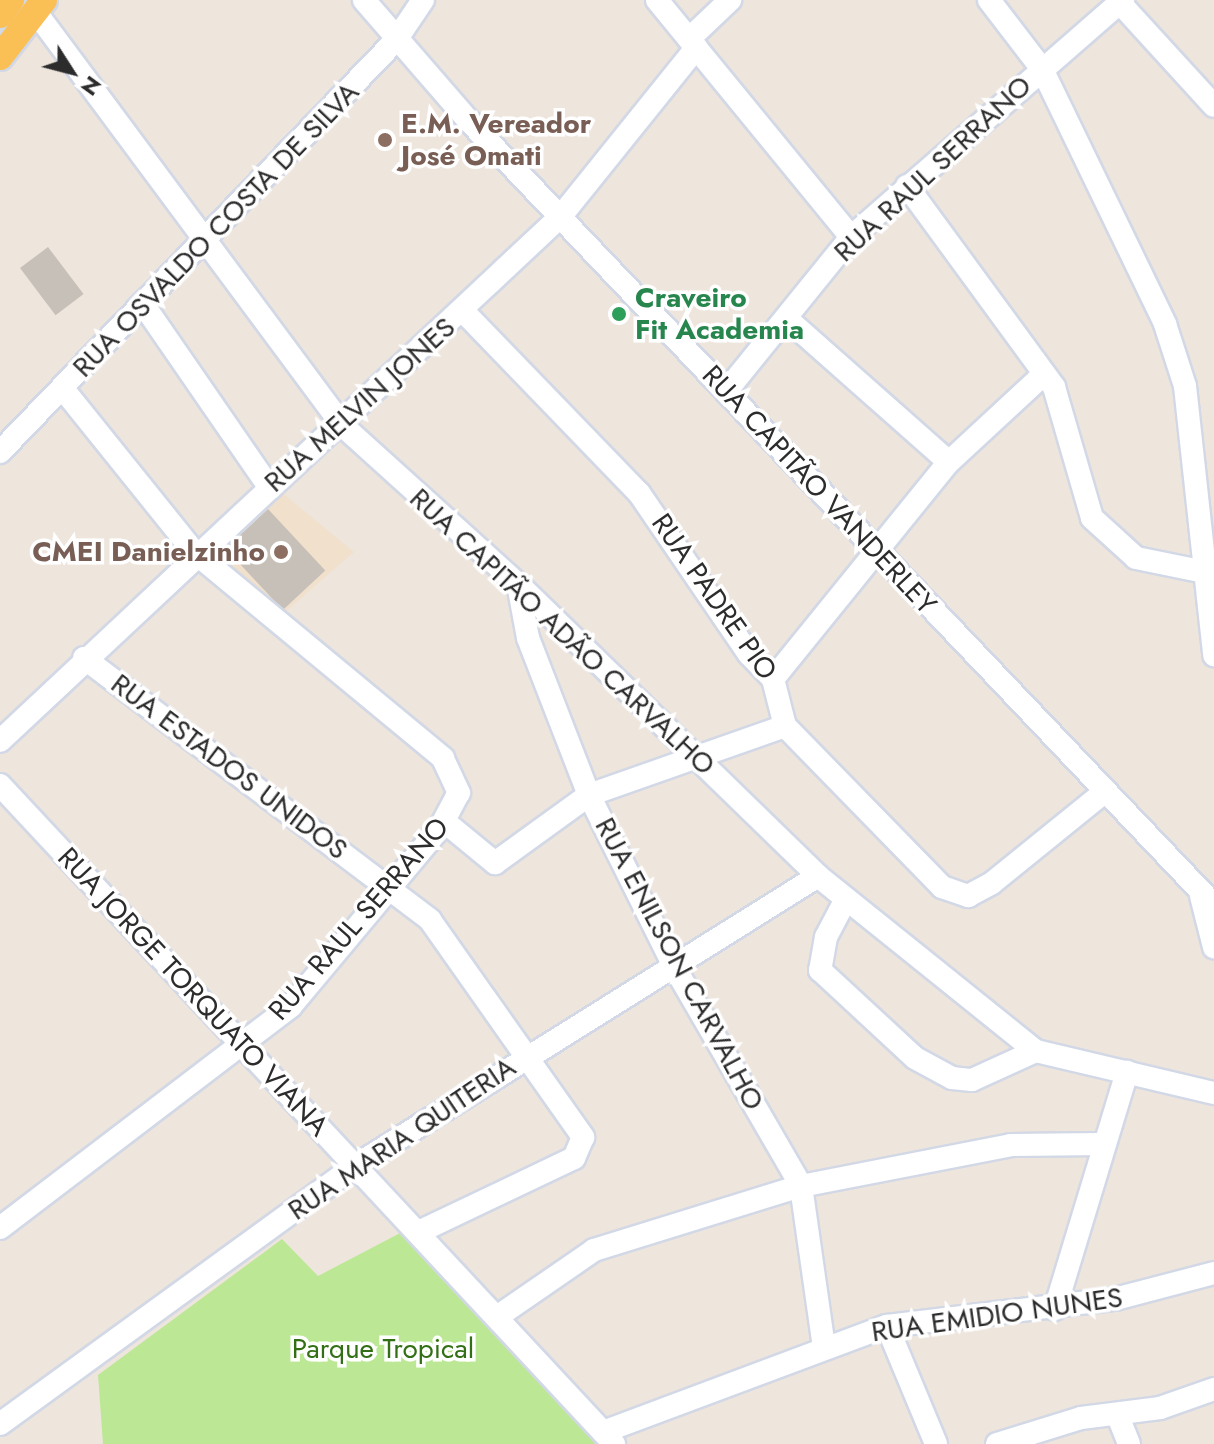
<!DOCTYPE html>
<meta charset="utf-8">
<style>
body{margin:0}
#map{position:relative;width:1214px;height:1444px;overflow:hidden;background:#eee5dd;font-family:Jost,sans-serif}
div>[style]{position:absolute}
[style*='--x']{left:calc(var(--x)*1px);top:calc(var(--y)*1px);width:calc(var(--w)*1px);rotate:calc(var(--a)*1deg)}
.education>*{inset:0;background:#f1e0cc}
.green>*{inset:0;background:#bce896}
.building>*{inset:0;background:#c6c0b9;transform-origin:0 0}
.roads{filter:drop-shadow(2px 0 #d2d8e5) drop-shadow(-2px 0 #d2d8e5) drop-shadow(0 2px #d2d8e5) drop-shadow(0 -2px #d2d8e5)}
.minor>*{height:22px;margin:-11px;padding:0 11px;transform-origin:11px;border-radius:11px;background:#fff}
.major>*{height:26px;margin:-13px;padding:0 13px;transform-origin:13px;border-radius:13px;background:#fac056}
.dots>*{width:22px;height:22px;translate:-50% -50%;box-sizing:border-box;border:4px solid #fff;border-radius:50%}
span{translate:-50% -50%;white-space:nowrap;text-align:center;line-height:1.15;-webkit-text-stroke:7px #fff;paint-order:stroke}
.education-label{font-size:28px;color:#785e54;font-weight:700}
.left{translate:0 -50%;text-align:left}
.right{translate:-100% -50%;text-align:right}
.street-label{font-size:28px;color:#2c2c2c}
.leisure-label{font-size:28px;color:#27864d;font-weight:700}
.park-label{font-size:28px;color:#336f15}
.north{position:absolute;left:32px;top:32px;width:80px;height:80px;-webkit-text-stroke:6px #fff;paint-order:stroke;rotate:126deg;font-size:22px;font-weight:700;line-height:32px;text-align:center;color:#2c2c2c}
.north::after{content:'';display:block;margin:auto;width:28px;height:36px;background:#2c2c2c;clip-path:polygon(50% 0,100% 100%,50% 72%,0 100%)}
</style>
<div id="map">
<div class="education">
<i style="clip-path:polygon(280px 491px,354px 552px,284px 613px,207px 553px)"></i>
</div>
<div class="green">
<i style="clip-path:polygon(404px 1231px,598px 1444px,103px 1444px,98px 1375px,282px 1239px,318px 1276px)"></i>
</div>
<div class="building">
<i style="left:48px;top:247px;width:59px;height:35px;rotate:53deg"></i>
<i style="left:268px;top:509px;width:84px;height:58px;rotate:47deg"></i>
</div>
<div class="roads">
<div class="minor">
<i style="--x:364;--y:0;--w:159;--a:49.1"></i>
<i style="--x:468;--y:120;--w:1083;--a:46.46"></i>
<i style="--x:657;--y:0;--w:306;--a:50.7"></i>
<i style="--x:989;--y:0;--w:87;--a:52.5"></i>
<i style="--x:1042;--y:69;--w:283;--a:64.2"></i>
<i style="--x:1165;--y:324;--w:65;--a:72.1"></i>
<i style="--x:1185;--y:386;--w:271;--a:83.8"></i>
<i style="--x:1120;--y:3;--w:139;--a:47.6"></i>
<i style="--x:35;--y:11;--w:517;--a:53.42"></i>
<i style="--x:343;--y:426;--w:236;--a:42.1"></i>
<i style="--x:518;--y:584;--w:419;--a:44.2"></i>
<i style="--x:818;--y:876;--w:280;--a:38.8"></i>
<i style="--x:1036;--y:1051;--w:183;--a:13.3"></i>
<i style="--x:689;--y:39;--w:57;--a:-43.6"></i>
<i style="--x:907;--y:186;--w:249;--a:53.8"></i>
<i style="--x:1054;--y:387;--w:136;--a:73.8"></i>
<i style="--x:1092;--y:518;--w:59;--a:42.3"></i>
<i style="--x:1136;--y:558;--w:70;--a:11.5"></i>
<i style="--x:143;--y:304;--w:224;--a:55.4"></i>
<i style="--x:463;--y:311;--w:253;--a:46"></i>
<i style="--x:639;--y:493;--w:195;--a:55.7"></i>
<i style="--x:749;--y:654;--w:35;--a:46"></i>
<i style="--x:773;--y:679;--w:49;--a:75.7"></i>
<i style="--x:785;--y:726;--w:225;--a:45.7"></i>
<i style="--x:942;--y:887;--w:28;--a:19"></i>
<i style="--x:968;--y:896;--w:27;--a:-28"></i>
<i style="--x:992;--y:883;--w:143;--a:-39"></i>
<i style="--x:786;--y:318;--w:217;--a:41.5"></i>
<i style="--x:728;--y:389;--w:196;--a:-51"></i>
<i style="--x:851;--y:237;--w:361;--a:-41.1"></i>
<i style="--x:0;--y:452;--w:571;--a:-46.13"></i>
<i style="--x:396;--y:40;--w:48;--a:-56"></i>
<i style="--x:518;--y:584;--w:55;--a:79.5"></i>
<i style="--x:528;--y:638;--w:168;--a:68.8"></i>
<i style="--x:589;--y:795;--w:195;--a:63.6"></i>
<i style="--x:676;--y:970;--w:250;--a:59.9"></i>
<i style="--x:801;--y:1186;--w:163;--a:81.9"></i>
<i style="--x:84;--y:658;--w:434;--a:37.1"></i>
<i style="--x:430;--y:920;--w:266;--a:54.8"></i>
<i style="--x:583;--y:1137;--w:23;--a:113"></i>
<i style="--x:574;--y:1158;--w:172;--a:154.5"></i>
<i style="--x:773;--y:679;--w:279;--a:-51"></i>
<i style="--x:949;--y:462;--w:129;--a:-42.8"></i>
<i style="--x:0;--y:741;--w:768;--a:-43.1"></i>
<i style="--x:561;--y:216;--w:216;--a:-51.2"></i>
<i style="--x:0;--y:785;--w:901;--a:47.02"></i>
<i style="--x:445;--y:822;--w:65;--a:39.4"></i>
<i style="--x:495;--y:863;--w:116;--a:-35.9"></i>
<i style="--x:589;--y:795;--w:208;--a:-19.4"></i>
<i style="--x:1201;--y:896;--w:53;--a:75.7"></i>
<i style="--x:846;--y:899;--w:43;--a:117.8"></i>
<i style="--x:826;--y:937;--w:34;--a:100"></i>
<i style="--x:820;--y:970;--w:129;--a:42.8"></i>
<i style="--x:915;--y:1058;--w:42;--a:28.4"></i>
<i style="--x:952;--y:1078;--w:20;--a:6"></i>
<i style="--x:972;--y:1080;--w:70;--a:-24.4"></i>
<i style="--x:0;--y:1228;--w:366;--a:-37.3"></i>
<i style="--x:291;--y:1006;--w:232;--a:-50.1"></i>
<i style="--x:440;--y:828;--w:40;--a:-62"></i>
<i style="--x:459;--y:793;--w:38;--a:-115"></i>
<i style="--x:443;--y:758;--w:322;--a:-140.4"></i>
<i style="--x:195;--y:553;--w:209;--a:-128.8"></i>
<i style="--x:1055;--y:1309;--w:248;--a:-73.1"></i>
<i style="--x:497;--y:1317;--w:118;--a:-34.6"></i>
<i style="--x:594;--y:1250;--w:217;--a:-17.2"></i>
<i style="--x:801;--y:1186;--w:214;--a:-11"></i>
<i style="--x:1011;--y:1145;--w:92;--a:-0.6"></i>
<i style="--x:887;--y:1326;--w:128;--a:67.4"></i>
<i style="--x:1117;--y:1414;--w:32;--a:68"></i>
<i style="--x:0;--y:1424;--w:439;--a:-36"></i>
<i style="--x:355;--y:1166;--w:546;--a:-32.06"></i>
<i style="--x:603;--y:1432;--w:303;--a:-20.5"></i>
<i style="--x:887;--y:1326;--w:230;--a:-6.8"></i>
<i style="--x:1115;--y:1299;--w:102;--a:-14.7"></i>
<i style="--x:997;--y:1444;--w:88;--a:-17.2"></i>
<i style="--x:1081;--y:1418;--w:80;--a:-7.2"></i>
<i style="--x:1160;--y:1408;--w:57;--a:-19.4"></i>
</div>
<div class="major">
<i style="--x:0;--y:15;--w:19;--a:-54"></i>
<i style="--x:0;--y:57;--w:72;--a:-52.3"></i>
</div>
</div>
<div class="dots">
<i style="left:385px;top:140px;background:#8d6e63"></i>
<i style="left:619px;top:314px;background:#2e9e5b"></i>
<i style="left:281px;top:552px;background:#8d6e63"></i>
</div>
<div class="education-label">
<span class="left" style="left:401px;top:140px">E.M. Vereador<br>José Omati</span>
<span class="right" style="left:265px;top:552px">CMEI Danielzinho</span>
</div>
<div class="street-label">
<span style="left:933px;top:169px;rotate:-43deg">RUA RAUL SERRANO</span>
<span style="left:216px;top:230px;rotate:-46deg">RUA OSVALDO COSTA DE SILVA</span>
<span style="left:360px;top:405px;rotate:-42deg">RUA MELVIN JONES</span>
<span style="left:819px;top:490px;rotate:47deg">RUA CAPITÃO VANDERLEY</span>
<span style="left:714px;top:597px;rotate:55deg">RUA PADRE PIO</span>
<span style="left:562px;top:632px;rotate:43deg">RUA CAPITÃO ADÃO CARVALHO</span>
<span style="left:229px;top:767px;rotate:37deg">RUA ESTADOS UNIDOS</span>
<span style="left:359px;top:919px;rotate:-49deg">RUA RAUL SERRANO</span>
<span style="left:679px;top:964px;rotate:62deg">RUA ENILSON CARVALHO</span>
<span style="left:193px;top:992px;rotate:47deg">RUA JORGE TORQUATO VIANA</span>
<span style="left:402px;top:1139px;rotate:-34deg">RUA MARIA QUITERIA</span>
<span style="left:997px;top:1315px;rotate:-8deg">RUA EMIDIO NUNES</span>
</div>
<div class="leisure-label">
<span class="left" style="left:635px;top:314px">Craveiro<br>Fit Academia</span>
</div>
<div class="park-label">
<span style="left:383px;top:1349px">Parque Tropical</span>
</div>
<div class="north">N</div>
</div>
